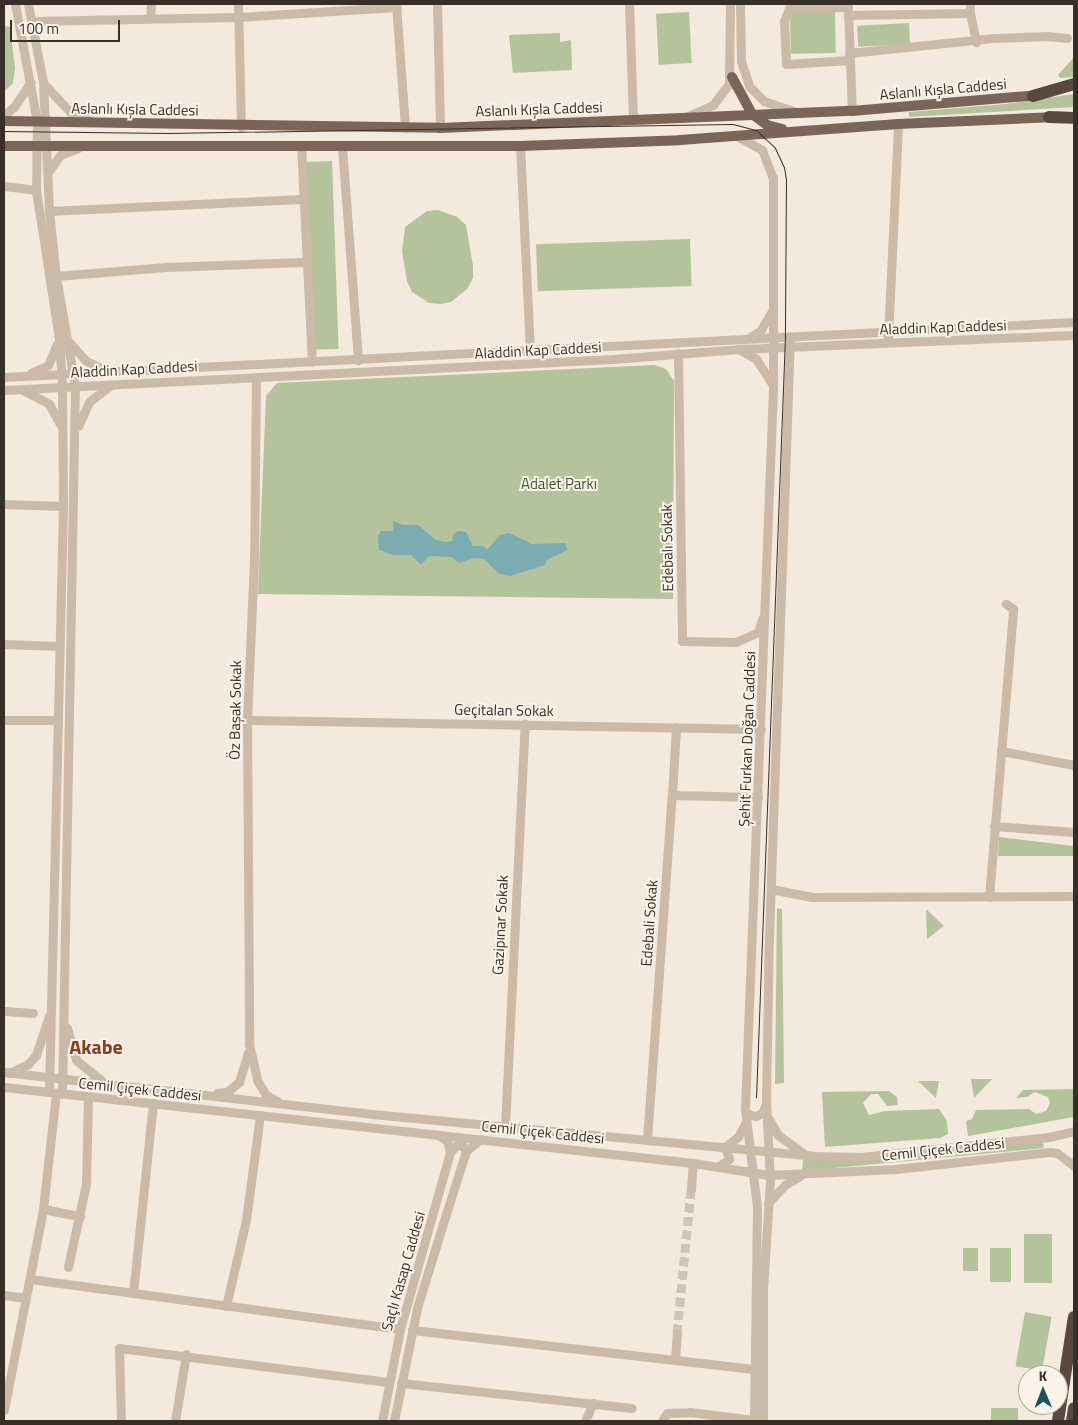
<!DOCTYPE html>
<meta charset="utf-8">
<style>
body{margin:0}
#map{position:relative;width:1078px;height:1425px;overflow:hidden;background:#f3e9dc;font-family:"Titillium Web",sans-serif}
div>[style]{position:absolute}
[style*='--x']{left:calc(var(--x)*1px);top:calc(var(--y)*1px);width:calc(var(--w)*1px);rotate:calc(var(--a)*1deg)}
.green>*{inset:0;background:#b4c39c;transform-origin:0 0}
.water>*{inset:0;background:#7aacb1}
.minor-tunnel>*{height:9px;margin-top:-4.5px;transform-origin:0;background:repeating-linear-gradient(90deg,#cec4b8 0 9px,transparent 0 13.5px)}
.minor>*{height:9px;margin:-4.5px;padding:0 4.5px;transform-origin:4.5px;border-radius:4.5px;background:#ccbaa8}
.major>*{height:10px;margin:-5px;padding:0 5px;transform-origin:5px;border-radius:5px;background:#7a6659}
.highway>*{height:12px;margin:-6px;padding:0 6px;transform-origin:6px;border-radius:6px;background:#59483f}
.tram>*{height:1px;margin:-0.5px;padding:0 0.5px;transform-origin:0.5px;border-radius:0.5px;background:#382e28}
span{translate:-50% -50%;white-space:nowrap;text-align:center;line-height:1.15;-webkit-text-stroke:4px #faf3e9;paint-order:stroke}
.street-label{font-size:15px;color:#382e28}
.park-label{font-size:15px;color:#45572b}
.district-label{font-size:20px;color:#8a3d1e;font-weight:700}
.frame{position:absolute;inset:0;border:5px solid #382e28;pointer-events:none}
.north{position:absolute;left:1018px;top:1365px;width:50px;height:50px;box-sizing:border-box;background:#faf3e9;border:1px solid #aca49c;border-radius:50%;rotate:359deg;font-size:14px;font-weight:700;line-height:20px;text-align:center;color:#382e28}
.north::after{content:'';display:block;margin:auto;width:18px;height:22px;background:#1c545b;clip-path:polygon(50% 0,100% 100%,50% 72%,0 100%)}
.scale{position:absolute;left:10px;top:20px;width:110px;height:22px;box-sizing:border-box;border:2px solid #382e28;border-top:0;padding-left:6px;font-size:15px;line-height:18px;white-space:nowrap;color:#382e28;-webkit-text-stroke:4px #faf3e9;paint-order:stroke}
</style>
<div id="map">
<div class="green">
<i style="left:835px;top:11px;width:42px;height:45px;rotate:89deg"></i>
<i style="left:689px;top:12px;width:51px;height:33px;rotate:87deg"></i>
<i style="left:909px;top:23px;width:21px;height:52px;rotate:87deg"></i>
<i style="clip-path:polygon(4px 26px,10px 27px,15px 68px,13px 83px,4px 92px)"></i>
<i style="clip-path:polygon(560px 33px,560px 42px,571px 40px,572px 70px,513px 73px,509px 35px)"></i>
<i style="clip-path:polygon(1074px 57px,1074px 77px,1060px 78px,1058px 75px)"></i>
<i style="clip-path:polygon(1074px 94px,1074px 107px,909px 117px,909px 112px,1006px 104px)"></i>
<i style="left:332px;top:161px;width:188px;height:28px;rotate:88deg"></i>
<i style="clip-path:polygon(438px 210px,457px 217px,466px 225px,473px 266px,473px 278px,467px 289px,451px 302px,440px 304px,429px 303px,412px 292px,407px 281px,402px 251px,405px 227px,427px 211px)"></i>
<i style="left:690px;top:239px;width:47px;height:154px;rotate:88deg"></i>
<i style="clip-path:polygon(654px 365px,666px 369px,674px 381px,673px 599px,258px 594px,266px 396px,277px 383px)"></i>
<i style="clip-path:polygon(999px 837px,1074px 846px,1074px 856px,998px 856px)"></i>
<i style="clip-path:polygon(777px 908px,782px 909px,784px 1083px,775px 1084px)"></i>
<i style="clip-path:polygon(926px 909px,944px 926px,927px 939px)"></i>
<i style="clip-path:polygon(971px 1079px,992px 1079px,974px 1098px)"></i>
<i style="clip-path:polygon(918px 1081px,939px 1081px,936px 1098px)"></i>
<i style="clip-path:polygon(1074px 1089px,1074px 1117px,968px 1136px,966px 1121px,972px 1119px,976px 1110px,1029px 1109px,1036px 1114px,1046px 1111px,1050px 1103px,1048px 1097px,1035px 1092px,1027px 1097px,1016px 1098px,1023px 1090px)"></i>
<i style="clip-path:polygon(889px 1091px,897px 1097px,898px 1105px,887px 1106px,878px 1094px,871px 1094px,863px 1103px,869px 1115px,885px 1111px,939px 1109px,947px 1121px,948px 1134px,940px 1138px,825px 1147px,822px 1092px)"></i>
<i style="clip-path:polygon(1043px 1142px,1044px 1148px,802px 1171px,803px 1160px,846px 1161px)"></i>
<i style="left:1024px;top:1234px;width:28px;height:49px"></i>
<i style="left:963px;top:1248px;width:15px;height:23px"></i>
<i style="left:990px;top:1248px;width:21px;height:34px"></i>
<i style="left:1025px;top:1312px;width:27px;height:55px;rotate:10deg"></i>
<i style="left:1018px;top:1408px;width:13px;height:27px;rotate:90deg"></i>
</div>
<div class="water">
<i style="clip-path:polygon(393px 521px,403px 525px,418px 525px,436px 540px,445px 542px,452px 541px,453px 535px,458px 531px,466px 532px,473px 546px,483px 546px,487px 550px,500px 535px,509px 533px,532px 544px,565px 543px,567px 550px,547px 560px,545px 565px,510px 576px,499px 574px,484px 559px,474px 558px,459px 563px,452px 557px,429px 556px,421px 565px,411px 555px,393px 555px,379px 550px,378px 536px,381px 531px,393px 531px)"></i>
</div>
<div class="minor-tunnel">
<i style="--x:677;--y:1333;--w:145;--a:-84.4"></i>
</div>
<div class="minor">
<i style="--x:15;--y:4;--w:119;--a:79.4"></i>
<i style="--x:37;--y:121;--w:69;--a:90.8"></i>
<i style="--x:36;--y:190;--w:151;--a:81.2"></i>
<i style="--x:59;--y:339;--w:47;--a:86.3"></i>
<i style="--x:62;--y:386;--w:120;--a:89.5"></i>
<i style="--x:63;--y:506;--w:586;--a:91.37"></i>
<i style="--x:28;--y:4;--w:79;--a:79.1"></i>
<i style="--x:43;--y:82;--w:129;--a:87.3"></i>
<i style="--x:49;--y:211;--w:65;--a:83.9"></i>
<i style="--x:56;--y:276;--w:112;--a:80.2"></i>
<i style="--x:75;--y:386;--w:708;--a:91.05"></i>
<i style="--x:238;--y:4;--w:123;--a:88.6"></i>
<i style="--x:396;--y:4;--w:124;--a:85.8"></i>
<i style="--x:437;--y:4;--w:124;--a:88.6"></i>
<i style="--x:629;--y:4;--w:116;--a:88"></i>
<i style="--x:740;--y:4;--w:57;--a:89"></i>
<i style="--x:741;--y:61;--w:26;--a:72"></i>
<i style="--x:749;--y:86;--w:21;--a:45"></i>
<i style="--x:764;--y:101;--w:31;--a:19"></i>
<i style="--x:848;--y:7;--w:59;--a:179"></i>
<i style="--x:789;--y:8;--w:14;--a:111"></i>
<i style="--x:784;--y:21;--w:43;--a:87.3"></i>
<i style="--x:786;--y:64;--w:63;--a:-3.6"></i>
<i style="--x:848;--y:9;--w:102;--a:87.8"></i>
<i style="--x:970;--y:13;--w:30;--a:78"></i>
<i style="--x:848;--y:15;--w:122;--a:-0.9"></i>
<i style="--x:970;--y:13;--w:9;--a:-90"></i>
<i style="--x:150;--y:19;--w:15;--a:-86"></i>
<i style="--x:31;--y:21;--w:207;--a:-1.1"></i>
<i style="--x:238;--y:17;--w:159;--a:-3.6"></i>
<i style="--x:849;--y:53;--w:147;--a:-5.9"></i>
<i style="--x:995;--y:38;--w:52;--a:-2.2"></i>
<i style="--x:1047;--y:36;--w:20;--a:6"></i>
<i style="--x:44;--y:84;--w:38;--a:47"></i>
<i style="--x:70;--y:112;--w:23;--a:23"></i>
<i style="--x:4;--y:115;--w:13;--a:-39"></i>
<i style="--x:14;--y:107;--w:30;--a:-56"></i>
<i style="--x:688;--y:116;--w:27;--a:-24"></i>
<i style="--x:713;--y:105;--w:26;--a:-53"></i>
<i style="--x:729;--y:84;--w:80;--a:-89.3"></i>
<i style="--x:737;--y:136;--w:29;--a:29"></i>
<i style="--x:762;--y:150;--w:30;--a:69"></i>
<i style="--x:773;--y:178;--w:211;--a:90"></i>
<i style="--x:773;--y:389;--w:721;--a:92.23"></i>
<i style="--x:745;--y:1109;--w:99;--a:83"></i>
<i style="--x:757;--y:1207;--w:214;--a:90.8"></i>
<i style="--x:301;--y:145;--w:217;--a:87.1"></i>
<i style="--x:342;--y:146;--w:215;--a:85.7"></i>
<i style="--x:520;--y:146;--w:204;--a:87.2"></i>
<i style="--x:49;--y:171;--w:19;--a:-55"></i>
<i style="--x:60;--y:155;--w:19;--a:-21"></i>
<i style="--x:4;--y:186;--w:32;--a:7"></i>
<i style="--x:49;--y:211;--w:254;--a:-2.7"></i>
<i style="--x:56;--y:276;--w:110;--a:-4.7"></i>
<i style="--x:166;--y:267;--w:139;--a:-2.1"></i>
<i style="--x:750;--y:337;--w:12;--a:-31"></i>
<i style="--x:760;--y:331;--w:26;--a:-59"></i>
<i style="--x:888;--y:338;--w:214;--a:-87.3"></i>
<i style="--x:68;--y:341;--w:27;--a:48"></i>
<i style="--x:86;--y:361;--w:20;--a:24"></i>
<i style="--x:739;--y:349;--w:20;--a:30"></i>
<i style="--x:756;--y:359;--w:30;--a:57"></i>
<i style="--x:678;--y:353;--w:288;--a:89.2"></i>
<i style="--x:682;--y:641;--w:54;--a:1.1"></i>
<i style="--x:736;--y:642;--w:24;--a:-24"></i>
<i style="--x:758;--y:632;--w:14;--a:-73"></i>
<i style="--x:31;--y:373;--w:19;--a:-25"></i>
<i style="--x:48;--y:365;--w:23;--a:-67"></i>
<i style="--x:4;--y:377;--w:1071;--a:-2.94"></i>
<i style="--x:256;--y:377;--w:183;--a:90.6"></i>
<i style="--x:254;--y:560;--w:160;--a:92.5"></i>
<i style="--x:247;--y:720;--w:324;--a:89.6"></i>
<i style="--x:249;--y:1044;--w:37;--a:77"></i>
<i style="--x:257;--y:1080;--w:17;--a:59"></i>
<i style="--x:266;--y:1095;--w:13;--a:29"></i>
<i style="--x:4;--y:390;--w:610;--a:-2.91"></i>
<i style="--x:613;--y:359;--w:126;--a:-4.5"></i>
<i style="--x:739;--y:349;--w:335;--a:-2.4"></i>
<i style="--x:23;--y:390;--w:30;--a:28"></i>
<i style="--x:49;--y:404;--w:25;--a:61"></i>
<i style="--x:78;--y:426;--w:26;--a:-65"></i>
<i style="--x:89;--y:402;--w:28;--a:-38"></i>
<i style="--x:4;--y:504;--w:59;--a:1.9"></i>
<i style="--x:4;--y:644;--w:55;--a:2.1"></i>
<i style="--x:4;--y:720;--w:54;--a:0"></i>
<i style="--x:247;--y:720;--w:514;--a:1"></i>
<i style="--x:1001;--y:751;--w:74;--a:10.9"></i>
<i style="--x:672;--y:795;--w:68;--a:-86.6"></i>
<i style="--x:994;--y:826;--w:80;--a:4.3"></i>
<i style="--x:771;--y:889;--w:42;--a:11"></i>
<i style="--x:812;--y:897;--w:262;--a:-0.2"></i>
<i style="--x:989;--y:897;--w:289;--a:-85.2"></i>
<i style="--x:1013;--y:609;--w:9;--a:-144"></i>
<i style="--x:4;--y:1011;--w:29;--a:4"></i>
<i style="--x:67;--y:1028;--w:33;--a:74"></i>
<i style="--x:76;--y:1060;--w:33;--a:39"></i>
<i style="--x:4;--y:1072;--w:370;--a:6.5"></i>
<i style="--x:372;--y:1114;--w:443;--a:5.4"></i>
<i style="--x:813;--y:1156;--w:48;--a:1.2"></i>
<i style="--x:861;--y:1157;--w:189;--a:-6.1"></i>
<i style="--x:1049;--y:1137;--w:26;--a:-13"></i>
<i style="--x:9;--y:1073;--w:21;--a:-25"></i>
<i style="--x:28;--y:1064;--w:12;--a:-48"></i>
<i style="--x:36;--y:1055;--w:41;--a:-71.6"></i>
<i style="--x:4;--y:1087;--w:693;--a:6.29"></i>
<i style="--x:693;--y:1163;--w:77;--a:9"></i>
<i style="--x:769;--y:1175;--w:127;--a:-2.7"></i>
<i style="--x:896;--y:1169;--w:155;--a:-6.3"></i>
<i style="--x:1050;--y:1152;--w:7;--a:8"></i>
<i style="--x:1057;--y:1153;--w:21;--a:37"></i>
<i style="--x:217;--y:1093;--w:10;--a:-6"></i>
<i style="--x:227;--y:1092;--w:16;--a:-40"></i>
<i style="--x:239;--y:1082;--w:31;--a:-73"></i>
<i style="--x:745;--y:1109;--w:5;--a:68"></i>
<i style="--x:747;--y:1114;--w:9;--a:13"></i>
<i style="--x:756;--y:1116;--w:7;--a:-27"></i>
<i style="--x:762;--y:1113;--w:10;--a:-66"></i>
<i style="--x:769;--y:1119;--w:18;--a:61"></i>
<i style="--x:778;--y:1135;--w:31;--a:36"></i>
<i style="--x:505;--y:1127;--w:404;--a:-87.2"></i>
<i style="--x:647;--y:1140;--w:346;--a:-85.9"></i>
<i style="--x:672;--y:795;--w:86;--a:1.3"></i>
<i style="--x:725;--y:1147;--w:16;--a:-38"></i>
<i style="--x:738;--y:1137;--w:15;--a:-62"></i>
<i style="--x:450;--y:1152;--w:10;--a:-45"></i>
<i style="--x:457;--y:1145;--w:5;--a:0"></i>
<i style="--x:462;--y:1145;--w:7;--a:56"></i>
<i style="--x:718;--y:1167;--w:14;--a:-36"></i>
<i style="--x:729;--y:1159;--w:10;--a:-107"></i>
<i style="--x:726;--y:1149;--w:5;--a:-158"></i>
<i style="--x:691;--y:1189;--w:26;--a:-86"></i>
<i style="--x:768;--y:1203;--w:26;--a:-47"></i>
<i style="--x:786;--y:1184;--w:16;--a:-30"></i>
<i style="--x:43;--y:1209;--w:38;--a:11"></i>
<i style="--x:68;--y:1267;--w:85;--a:-77.8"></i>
<i style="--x:86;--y:1184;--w:86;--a:-88.7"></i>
<i style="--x:30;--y:1279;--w:373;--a:7.7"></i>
<i style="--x:133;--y:1293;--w:191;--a:-84"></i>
<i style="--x:4;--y:1295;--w:22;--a:8"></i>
<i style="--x:226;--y:1306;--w:88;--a:-76.9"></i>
<i style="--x:246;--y:1220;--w:106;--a:-82.4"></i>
<i style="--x:412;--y:1330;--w:344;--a:6.5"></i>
<i style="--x:675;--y:1360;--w:27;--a:-86"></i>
<i style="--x:401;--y:1383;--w:232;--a:6.2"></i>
<i style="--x:4;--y:1410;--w:205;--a:-79"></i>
<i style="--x:43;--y:1209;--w:117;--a:-83.6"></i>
<i style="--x:121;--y:1421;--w:73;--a:-91.6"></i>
<i style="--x:119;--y:1348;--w:271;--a:7.2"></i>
<i style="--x:175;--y:1421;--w:68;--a:-80.7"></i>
<i style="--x:382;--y:1421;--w:94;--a:-78.9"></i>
<i style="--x:400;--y:1329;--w:184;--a:-74.2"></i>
<i style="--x:450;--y:1152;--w:11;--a:-105"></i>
<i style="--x:447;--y:1141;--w:11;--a:-146"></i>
<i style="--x:394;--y:1421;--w:115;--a:-78.5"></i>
<i style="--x:417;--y:1308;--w:98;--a:-72.9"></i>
<i style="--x:446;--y:1214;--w:66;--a:-72.4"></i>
<i style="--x:466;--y:1151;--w:19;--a:-39"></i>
<i style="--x:585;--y:1421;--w:20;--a:-66"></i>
<i style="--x:662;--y:1421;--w:9;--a:-58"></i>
<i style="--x:667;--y:1413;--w:23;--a:-2"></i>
<i style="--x:690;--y:1412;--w:64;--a:7.1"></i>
<i style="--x:763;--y:1421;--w:132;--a:-90"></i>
<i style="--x:763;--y:1289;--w:109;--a:-86.3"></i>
<i style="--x:770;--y:1180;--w:79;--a:-92.9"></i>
<i style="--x:766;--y:1101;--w:164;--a:-89"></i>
<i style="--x:769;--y:937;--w:601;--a:-88"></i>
</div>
<div class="major">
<i style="--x:732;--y:77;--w:42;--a:61.6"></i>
<i style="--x:752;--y:114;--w:19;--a:36"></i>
<i style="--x:767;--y:125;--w:16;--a:15"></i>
<i style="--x:4;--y:121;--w:436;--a:0.9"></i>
<i style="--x:440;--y:128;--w:412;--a:-2.4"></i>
<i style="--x:852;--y:111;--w:188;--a:-4.9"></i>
<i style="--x:4;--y:146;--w:516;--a:0"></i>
<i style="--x:520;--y:146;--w:160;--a:-2.1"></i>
<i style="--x:680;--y:140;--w:219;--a:-4.2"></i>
<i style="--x:898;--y:124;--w:159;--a:-2.5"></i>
</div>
<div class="highway">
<i style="--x:1033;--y:96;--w:43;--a:-16.3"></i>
<i style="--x:1049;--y:117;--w:25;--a:2"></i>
<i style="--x:1058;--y:1421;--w:105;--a:-81.3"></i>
<i style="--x:1072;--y:1421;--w:13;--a:-81"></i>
</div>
<div class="tram">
<i style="--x:4;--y:131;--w:164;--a:0.7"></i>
<i style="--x:168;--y:133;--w:565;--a:-0.91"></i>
<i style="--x:733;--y:124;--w:24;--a:15"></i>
<i style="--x:756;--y:130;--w:26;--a:43"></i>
<i style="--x:775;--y:148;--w:21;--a:65"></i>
<i style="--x:784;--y:167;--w:13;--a:81"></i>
<i style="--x:786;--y:180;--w:156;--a:90.4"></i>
<i style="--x:785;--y:336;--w:762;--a:92.18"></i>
</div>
<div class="street-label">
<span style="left:943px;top:89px;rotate:-5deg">Aslanlı Kışla Caddesi</span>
<span style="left:135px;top:109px;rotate:1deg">Aslanlı Kışla Caddesi</span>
<span style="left:539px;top:109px;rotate:-2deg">Aslanlı Kışla Caddesi</span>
<span style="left:943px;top:327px;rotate:-2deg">Aladdin Kap Caddesi</span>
<span style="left:538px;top:350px;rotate:-3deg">Aladdin Kap Caddesi</span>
<span style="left:134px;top:369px;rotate:-3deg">Aladdin Kap Caddesi</span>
<span style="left:667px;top:548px;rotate:-91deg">Edebalı Sokak</span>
<span style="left:235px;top:710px;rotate:-89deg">Öz Başak Sokak</span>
<span style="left:504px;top:710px;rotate:1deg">Geçitalan Sokak</span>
<span style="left:747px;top:739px;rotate:-88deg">Şehit Furkan Doğan Caddesi</span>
<span style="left:649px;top:923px;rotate:-86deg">Edebali Sokak</span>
<span style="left:500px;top:925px;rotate:-87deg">Gazipınar Sokak</span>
<span style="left:140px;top:1089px;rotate:6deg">Cemil Çiçek Caddesi</span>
<span style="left:543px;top:1132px;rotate:6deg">Cemil Çiçek Caddesi</span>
<span style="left:943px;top:1149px;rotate:-6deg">Cemil Çiçek Caddesi</span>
<span style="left:403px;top:1271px;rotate:-74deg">Saçlı Kasap Caddesi</span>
</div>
<div class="park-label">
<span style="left:559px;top:484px">Adalet Parkı</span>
</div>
<div class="district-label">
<span style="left:96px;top:1046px">Akabe</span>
</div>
<div class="frame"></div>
<div class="north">K</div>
<div class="scale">100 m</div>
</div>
